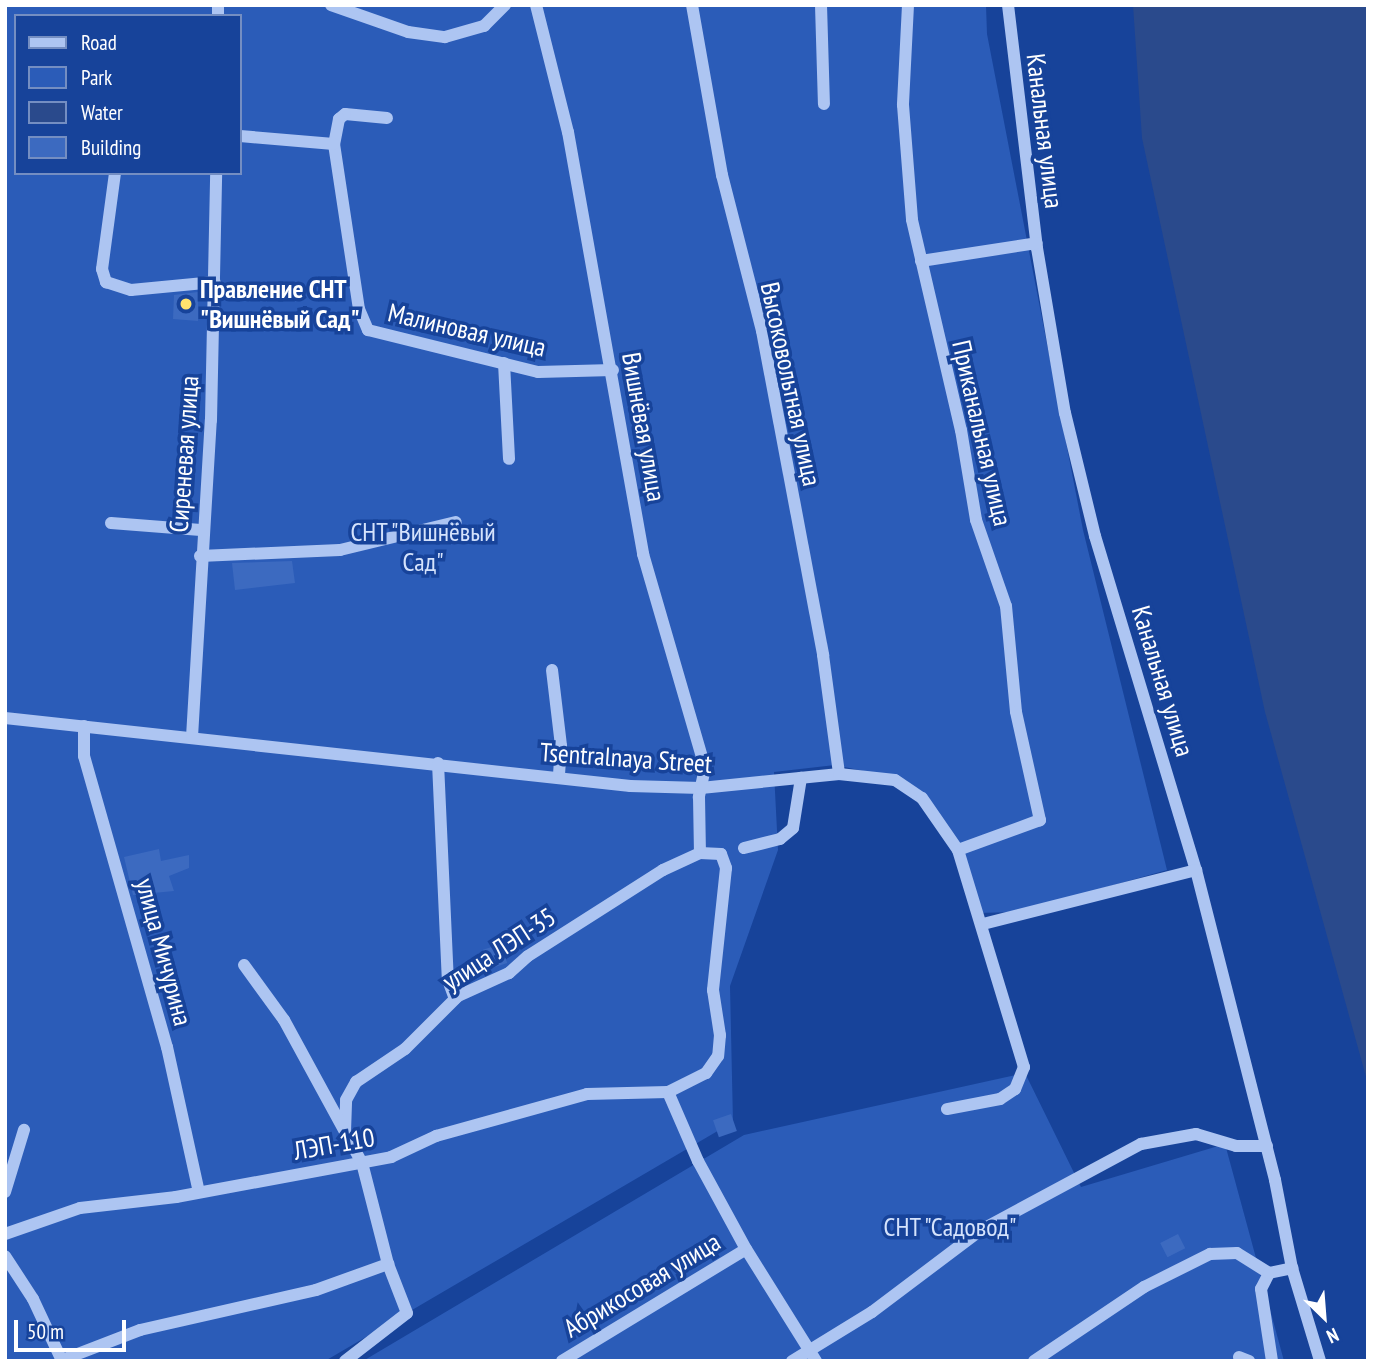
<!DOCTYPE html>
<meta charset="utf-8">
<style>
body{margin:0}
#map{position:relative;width:1373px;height:1366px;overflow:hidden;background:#17439a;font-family:"PT Sans Narrow",sans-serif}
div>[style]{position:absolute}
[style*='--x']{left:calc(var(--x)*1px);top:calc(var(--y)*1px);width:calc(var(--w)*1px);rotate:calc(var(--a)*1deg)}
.green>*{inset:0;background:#2b5cb8}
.water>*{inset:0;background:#2a4a8c}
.building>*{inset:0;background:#3c6ac0;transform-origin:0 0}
.minor>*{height:12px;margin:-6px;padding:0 6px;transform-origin:6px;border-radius:6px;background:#adc5f2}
.dots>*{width:19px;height:19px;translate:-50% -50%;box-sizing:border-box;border:4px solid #17439a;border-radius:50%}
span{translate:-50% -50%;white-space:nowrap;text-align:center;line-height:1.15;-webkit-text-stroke:7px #17439a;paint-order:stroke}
.street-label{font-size:26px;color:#fff}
.poi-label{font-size:26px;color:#fff;font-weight:700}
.left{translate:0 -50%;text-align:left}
.park-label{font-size:26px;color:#d5e3fc}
.frame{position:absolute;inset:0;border:7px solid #fff;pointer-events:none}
.legend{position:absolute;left:14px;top:14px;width:228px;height:161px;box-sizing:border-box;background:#17439a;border:2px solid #748ec2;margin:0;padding:9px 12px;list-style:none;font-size:21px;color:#fff}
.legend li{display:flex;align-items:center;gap:14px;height:35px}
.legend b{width:35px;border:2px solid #748ec2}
.north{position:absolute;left:1289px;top:1282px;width:70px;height:70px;-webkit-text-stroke:5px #17439a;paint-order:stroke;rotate:155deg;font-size:19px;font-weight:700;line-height:28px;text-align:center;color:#fff}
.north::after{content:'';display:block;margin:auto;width:24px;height:32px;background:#fff;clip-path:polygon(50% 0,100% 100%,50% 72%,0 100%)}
.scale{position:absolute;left:14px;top:1320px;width:112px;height:32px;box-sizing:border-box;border:4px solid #fff;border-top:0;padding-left:9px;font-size:21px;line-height:24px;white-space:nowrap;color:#fff;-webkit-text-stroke:5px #17439a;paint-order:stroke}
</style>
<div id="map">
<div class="green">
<i style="clip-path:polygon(evenodd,5px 5px,986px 5px,987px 34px,1083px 530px,1167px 870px,1018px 912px,976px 913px,943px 825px,906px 780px,835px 765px,774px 772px,778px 850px,730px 986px,733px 1122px,325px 1361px,5px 1361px,5px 5px,16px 16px,240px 16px,240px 173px,16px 173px,16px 16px)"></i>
<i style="clip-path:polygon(1025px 1073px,1081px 1187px,1225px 1144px,1284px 1361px,363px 1361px,744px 1135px)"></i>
</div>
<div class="water">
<i style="clip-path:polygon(1133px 5px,1368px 5px,1368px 1084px,1265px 712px,1142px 138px)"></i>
</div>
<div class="building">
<i style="clip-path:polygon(198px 292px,198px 321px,173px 319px,174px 295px)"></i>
<i style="clip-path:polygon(292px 561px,295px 583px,235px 590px,232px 563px)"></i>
<i style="clip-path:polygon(159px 849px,161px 861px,189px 855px,189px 868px,169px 876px,174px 891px,133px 895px,124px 857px)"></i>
<i style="left:501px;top:944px;width:20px;height:19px;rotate:72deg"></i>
<i style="left:731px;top:1114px;width:18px;height:19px;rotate:71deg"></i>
<i style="left:1178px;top:1234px;width:16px;height:20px;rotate:63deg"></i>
</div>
<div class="minor">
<i style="--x:331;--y:5;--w:82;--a:19.3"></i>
<i style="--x:408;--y:32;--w:37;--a:8"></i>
<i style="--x:445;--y:37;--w:41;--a:-15.8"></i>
<i style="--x:484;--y:26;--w:30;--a:-45"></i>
<i style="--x:536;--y:5;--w:131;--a:75.9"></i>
<i style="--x:568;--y:132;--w:429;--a:79.9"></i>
<i style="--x:643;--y:554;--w:223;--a:73.8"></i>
<i style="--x:705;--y:768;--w:30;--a:102"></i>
<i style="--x:699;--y:797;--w:56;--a:89"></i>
<i style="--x:692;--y:5;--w:173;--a:80"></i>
<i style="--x:722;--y:175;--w:161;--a:75.6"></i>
<i style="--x:762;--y:331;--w:330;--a:79.3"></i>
<i style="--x:823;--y:655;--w:120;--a:82.3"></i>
<i style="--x:821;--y:5;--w:99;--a:88.3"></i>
<i style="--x:908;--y:5;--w:100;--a:92.9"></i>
<i style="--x:903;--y:105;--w:115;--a:85.5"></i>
<i style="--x:912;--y:220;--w:216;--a:76.9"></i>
<i style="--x:961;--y:430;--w:91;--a:80.5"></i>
<i style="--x:976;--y:520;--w:91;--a:70.8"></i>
<i style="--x:1006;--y:606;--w:106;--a:84.6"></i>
<i style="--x:1016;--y:712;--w:111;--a:77.5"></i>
<i style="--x:1040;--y:820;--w:87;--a:159.9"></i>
<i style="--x:1008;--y:5;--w:245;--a:83.2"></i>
<i style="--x:1037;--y:248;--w:167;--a:80.4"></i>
<i style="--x:1065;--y:413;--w:127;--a:76.3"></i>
<i style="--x:1095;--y:536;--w:349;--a:73.2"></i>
<i style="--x:1196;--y:870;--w:320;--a:75.7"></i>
<i style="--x:1275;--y:1180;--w:90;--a:79.1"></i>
<i style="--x:1292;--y:1268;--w:97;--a:73.2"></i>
<i style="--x:218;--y:16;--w:11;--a:-90"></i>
<i style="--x:387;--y:118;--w:42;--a:-174.6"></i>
<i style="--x:345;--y:114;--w:8;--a:140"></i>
<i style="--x:339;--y:119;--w:25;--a:101"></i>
<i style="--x:334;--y:144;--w:167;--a:81.4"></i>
<i style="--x:359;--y:309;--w:23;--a:67"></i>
<i style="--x:368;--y:330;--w:175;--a:13.9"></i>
<i style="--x:538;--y:372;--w:75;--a:-1.5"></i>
<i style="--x:240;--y:136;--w:94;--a:4.9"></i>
<i style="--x:115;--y:173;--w:97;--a:97.7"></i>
<i style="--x:102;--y:269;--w:14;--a:73"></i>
<i style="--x:106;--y:282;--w:26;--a:18"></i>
<i style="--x:131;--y:290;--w:84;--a:-5.4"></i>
<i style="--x:921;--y:261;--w:117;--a:-8.8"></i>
<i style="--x:504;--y:363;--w:96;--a:87"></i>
<i style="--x:111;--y:523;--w:90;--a:4.4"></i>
<i style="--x:200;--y:556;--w:140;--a:-2.5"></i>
<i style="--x:340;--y:550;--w:119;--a:-13.6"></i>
<i style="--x:552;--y:670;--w:77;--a:83.2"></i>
<i style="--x:561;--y:746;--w:32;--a:94"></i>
<i style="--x:5;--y:718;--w:629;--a:6.21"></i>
<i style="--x:630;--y:786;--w:71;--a:1.6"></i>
<i style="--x:701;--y:788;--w:139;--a:-5.8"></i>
<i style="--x:839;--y:774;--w:56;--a:6.1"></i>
<i style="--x:895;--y:780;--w:32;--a:34"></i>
<i style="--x:922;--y:798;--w:63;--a:55.3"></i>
<i style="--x:958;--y:850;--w:227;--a:73.1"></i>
<i style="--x:1024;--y:1067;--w:24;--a:112"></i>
<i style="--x:1015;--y:1089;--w:18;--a:146"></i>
<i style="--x:1000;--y:1099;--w:54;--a:169.3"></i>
<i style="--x:84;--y:726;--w:30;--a:90"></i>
<i style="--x:84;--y:756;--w:303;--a:74.1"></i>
<i style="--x:167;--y:1047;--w:148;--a:77.6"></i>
<i style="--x:192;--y:737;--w:318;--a:-86.6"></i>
<i style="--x:211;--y:420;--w:247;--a:-88.8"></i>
<i style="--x:438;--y:763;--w:217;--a:87.4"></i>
<i style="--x:448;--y:980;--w:20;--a:70"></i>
<i style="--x:744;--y:848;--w:37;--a:-14"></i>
<i style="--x:780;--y:839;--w:17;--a:-40"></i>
<i style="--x:793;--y:828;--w:51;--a:-80.9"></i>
<i style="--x:983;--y:924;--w:220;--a:-14.2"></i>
<i style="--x:345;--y:1132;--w:32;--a:-88"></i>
<i style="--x:346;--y:1100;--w:21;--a:-61"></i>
<i style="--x:356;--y:1082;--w:59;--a:-34"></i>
<i style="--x:405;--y:1049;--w:75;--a:-45"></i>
<i style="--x:458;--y:996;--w:56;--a:-24.3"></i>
<i style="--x:509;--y:973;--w:25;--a:-42"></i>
<i style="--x:528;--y:956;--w:160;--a:-32.5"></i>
<i style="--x:663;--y:870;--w:41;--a:-24.7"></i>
<i style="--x:700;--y:853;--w:21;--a:3"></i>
<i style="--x:721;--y:854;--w:15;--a:70"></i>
<i style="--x:726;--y:868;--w:123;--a:96.1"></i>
<i style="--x:713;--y:990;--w:46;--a:81.2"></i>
<i style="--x:720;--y:1035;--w:21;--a:95"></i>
<i style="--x:718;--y:1056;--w:21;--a:125"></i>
<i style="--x:706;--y:1073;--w:42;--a:153.4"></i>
<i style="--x:668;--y:1092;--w:75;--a:66.5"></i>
<i style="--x:698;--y:1161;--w:100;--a:61.4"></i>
<i style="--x:746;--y:1249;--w:132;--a:58"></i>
<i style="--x:5;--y:1192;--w:65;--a:-73"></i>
<i style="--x:5;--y:1234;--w:79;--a:-19.1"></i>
<i style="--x:80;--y:1208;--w:97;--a:-6.5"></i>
<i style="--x:176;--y:1197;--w:219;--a:-10.5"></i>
<i style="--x:391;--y:1157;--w:50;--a:-25"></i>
<i style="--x:436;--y:1136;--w:157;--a:-15.5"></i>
<i style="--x:587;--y:1094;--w:81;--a:-1.4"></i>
<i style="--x:5;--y:1256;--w:51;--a:56.9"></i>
<i style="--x:33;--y:1299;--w:68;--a:64.9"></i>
<i style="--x:1239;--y:1357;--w:11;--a:22"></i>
<i style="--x:62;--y:1360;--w:84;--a:-21"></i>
<i style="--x:140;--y:1330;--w:180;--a:-12.8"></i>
<i style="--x:316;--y:1290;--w:77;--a:-19.9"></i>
<i style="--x:388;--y:1264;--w:104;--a:-104.4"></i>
<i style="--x:362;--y:1163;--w:163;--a:-118.6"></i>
<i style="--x:284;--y:1020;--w:68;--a:-126"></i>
<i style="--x:345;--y:1361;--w:78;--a:-37.7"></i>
<i style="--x:407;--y:1313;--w:53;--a:-111.2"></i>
<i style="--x:562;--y:1361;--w:215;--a:-31.3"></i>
<i style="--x:792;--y:1361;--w:94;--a:-31.5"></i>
<i style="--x:872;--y:1312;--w:136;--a:-37"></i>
<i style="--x:981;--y:1230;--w:182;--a:-28.3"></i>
<i style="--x:1141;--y:1144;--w:56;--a:-10.3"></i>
<i style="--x:1196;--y:1134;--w:42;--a:16.7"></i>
<i style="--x:1236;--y:1146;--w:31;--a:0"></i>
<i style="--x:1034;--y:1361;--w:133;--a:-33.9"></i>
<i style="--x:1144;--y:1287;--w:74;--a:-26.6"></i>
<i style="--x:1210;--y:1254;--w:27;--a:-2"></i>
<i style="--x:1237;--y:1253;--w:38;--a:32"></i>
<i style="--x:1272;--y:1361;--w:73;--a:-98.7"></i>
<i style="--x:1261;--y:1289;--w:18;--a:-63"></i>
<i style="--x:1269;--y:1273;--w:24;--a:-12"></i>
</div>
<div class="dots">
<i style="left:186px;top:304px;background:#ffe46e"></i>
</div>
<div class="street-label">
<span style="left:1045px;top:131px;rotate:83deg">Канальная улица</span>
<span style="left:467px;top:330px;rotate:13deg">Малиновая улица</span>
<span style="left:791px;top:384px;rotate:78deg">Высоковольтная улица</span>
<span style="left:644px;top:427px;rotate:80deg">Вишнёвая улица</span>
<span style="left:982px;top:433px;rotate:77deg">Приканальная улица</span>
<span style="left:184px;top:454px;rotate:-86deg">Сиреневая улица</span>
<span style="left:1163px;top:681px;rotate:73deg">Канальная улица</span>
<span style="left:626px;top:758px;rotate:4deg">Tsentralnaya Street</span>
<span style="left:499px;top:949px;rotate:-33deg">улица ЛЭП-35</span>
<span style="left:164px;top:952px;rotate:75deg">улица Мичурина</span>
<span style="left:334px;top:1144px;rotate:-10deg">ЛЭП-110</span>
<span style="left:642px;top:1285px;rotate:-31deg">Абрикосовая улица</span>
</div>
<div class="poi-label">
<span class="left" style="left:200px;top:304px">Правление СНТ<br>"Вишнёвый Сад"</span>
</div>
<div class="park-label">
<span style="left:423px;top:547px">СНТ "Вишнёвый<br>Сад"</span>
<span style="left:950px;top:1227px">СНТ "Садовод"</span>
</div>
<div class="frame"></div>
<ul class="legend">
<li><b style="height:9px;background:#adc5f2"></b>Road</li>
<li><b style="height:19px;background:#2b5cb8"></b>Park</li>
<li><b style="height:19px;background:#2a4a8c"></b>Water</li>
<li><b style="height:19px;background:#3c6ac0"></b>Building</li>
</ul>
<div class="north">N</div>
<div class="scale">50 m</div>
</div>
